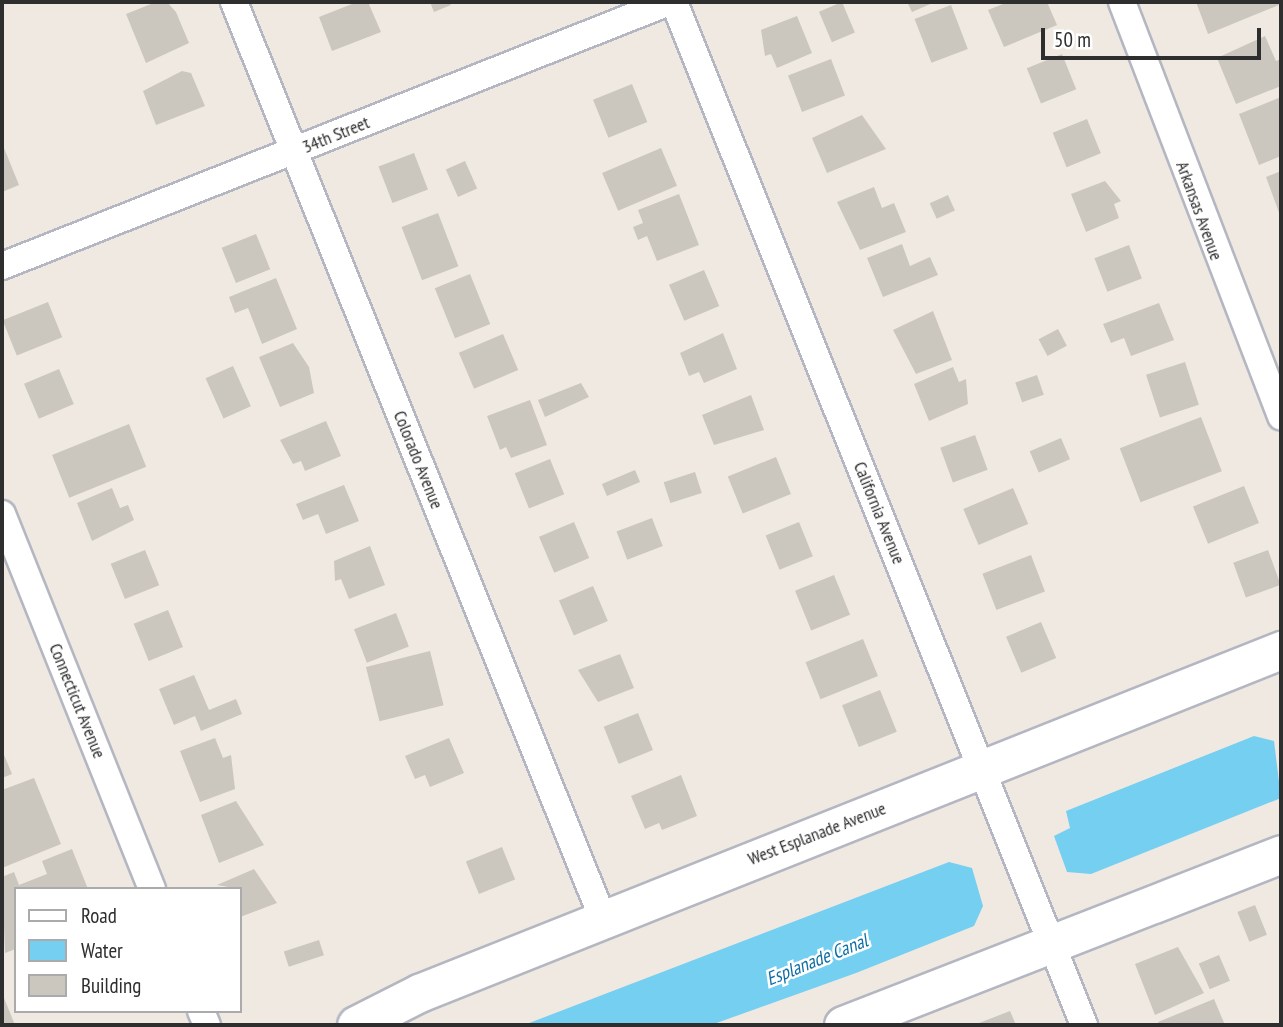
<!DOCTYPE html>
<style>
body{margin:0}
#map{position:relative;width:1283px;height:1027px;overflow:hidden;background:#efe9e1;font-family:"PT Sans Narrow",sans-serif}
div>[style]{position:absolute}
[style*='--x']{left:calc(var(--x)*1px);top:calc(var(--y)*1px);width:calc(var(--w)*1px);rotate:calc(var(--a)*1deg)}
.water>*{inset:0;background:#75cff0}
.building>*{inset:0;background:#cbc7bf;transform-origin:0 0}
.roads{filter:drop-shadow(2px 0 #b4b7c1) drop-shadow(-2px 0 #b4b7c1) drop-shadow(0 2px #b4b7c1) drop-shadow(0 -2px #b4b7c1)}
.minor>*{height:26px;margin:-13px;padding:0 13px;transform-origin:13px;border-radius:13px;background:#fff}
.secondary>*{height:37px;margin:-18.5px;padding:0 18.5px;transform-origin:18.5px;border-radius:18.5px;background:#fff}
span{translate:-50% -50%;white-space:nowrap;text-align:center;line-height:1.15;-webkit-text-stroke:5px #fff;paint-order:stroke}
.street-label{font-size:18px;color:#2e2e2e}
.water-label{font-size:19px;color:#0d6fa3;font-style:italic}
.frame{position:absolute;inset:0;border:4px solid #2e2e2e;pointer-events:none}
.legend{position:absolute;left:14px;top:887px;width:228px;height:126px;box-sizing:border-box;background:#fff;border:2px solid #ababab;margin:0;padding:9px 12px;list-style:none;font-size:21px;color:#2e2e2e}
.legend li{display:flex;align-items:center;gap:14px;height:35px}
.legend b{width:35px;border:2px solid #ababab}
.scale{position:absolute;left:1041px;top:28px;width:220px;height:32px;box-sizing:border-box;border:4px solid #2e2e2e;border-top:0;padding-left:9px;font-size:21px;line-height:24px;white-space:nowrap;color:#2e2e2e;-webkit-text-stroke:5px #fff;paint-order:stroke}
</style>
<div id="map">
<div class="water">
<i style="clip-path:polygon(1254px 736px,1274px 741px,1281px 798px,1091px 874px,1067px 872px,1054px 836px,1070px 828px,1066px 811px)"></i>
<i style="clip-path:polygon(949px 862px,972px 868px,983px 906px,974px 926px,856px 973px,711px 1025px,524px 1025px)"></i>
</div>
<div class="building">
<i style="clip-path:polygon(156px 2px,167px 2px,176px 12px,189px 43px,146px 63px,126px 14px)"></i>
<i style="clip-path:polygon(357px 2px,368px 2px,381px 32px,332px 51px,319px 17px)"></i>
<i style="clip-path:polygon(430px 2px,449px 2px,451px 5px,434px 12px)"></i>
<i style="left:842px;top:2px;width:33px;height:25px;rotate:67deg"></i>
<i style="clip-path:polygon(907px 2px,935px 2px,912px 12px)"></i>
<i style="clip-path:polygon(1008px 2px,1047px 2px,1057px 25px,1004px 47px,988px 10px)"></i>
<i style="clip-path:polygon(1196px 2px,1278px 2px,1279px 5px,1208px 34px)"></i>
<i style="left:951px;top:5px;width:47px;height:39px;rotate:69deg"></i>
<i style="clip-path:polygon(797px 16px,812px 53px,777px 68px,771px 54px,765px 56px,761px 30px)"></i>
<i style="clip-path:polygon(1265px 36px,1276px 61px,1281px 59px,1281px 86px,1236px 104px,1217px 58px)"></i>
<i style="left:1062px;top:54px;width:38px;height:38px;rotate:68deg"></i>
<i style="left:831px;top:59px;width:39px;height:46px;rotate:69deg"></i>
<i style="clip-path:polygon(182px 71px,191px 73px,205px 106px,156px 125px,143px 91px)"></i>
<i style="left:632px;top:84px;width:41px;height:42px;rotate:68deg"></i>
<i style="clip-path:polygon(1281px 97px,1281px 156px,1259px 165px,1239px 114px)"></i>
<i style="clip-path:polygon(862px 115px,886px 149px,827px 173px,812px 138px)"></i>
<i style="left:1087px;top:119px;width:37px;height:37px;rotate:68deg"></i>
<i style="clip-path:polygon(2px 143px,19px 185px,2px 192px)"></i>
<i style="left:661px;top:148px;width:41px;height:64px;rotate:67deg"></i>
<i style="left:414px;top:153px;width:39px;height:38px;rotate:69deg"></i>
<i style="left:465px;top:161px;width:30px;height:21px;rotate:66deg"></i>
<i style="clip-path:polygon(1281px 171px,1281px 218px,1266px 177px)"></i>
<i style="clip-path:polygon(1105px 181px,1121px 201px,1114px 204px,1119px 218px,1086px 232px,1071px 194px)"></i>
<i style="clip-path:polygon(874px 187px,882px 208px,894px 203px,906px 232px,860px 250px,837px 202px)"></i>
<i style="clip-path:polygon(679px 194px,699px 245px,657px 261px,647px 236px,638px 240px,633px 227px,643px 223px,638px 210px)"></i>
<i style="left:948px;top:195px;width:17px;height:20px;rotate:66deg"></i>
<i style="left:438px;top:213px;width:57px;height:39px;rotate:69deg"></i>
<i style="left:256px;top:234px;width:38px;height:37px;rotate:68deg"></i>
<i style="clip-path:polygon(902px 244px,910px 266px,930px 257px,938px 275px,883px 297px,867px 258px)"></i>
<i style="left:1129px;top:245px;width:36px;height:37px;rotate:69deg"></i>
<i style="left:704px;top:270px;width:39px;height:38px;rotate:67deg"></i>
<i style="left:470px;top:274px;width:54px;height:38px;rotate:68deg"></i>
<i style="clip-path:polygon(276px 278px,297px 329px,262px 344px,248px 308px,235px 313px,229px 297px)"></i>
<i style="left:48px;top:302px;width:38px;height:49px;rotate:68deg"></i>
<i style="clip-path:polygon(1159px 303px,1174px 340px,1131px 356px,1124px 338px,1111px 343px,1103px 324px)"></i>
<i style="clip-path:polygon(933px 311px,952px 360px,916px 374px,893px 330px)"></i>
<i style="left:1058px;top:329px;width:19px;height:22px;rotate:62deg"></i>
<i style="clip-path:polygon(723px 333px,737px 369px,704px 383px,699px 372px,689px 376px,680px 353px)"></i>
<i style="left:503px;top:334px;width:39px;height:48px;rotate:67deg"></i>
<i style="clip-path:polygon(293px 343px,309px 367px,314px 393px,280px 407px,259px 357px)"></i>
<i style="left:1185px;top:362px;width:45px;height:41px;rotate:72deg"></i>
<i style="left:233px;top:366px;width:44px;height:30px;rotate:66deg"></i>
<i style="clip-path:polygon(953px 367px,959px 382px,966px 379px,968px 404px,929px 421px,914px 384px)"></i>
<i style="left:59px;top:369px;width:38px;height:38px;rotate:67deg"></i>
<i style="left:1037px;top:375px;width:21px;height:23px;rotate:71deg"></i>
<i style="clip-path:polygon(581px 383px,589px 397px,545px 417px,538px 400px)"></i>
<i style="clip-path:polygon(751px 395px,764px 430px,714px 445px,702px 415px)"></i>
<i style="clip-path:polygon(530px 400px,547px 445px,511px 458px,506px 447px,500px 450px,487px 416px)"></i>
<i style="left:1201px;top:417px;width:58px;height:87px;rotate:69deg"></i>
<i style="clip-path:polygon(326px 421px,341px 456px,305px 471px,301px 461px,293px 464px,280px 440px)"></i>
<i style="left:129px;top:424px;width:46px;height:83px;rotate:68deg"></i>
<i style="left:975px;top:435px;width:37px;height:37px;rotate:70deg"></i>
<i style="left:1061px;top:438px;width:23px;height:34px;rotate:67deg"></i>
<i style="left:776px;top:457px;width:40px;height:52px;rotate:68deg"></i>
<i style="left:550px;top:459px;width:38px;height:38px;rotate:68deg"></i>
<i style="left:635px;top:470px;width:13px;height:36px;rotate:67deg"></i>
<i style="left:695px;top:472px;width:22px;height:33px;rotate:72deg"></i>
<i style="clip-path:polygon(344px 485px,359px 521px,326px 534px,318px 514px,303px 520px,296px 504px)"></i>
<i style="left:1244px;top:486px;width:40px;height:55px;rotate:68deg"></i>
<i style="clip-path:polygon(112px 488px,120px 508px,128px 505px,134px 520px,92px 541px,77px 503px)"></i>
<i style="left:1013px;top:488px;width:39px;height:54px;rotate:67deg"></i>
<i style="left:652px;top:518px;width:30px;height:38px;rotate:69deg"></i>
<i style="left:574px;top:522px;width:39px;height:38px;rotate:67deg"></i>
<i style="left:799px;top:522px;width:37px;height:36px;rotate:68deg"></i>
<i style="clip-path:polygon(370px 546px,385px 585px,349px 599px,341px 579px,335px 581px,334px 561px)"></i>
<i style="left:145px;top:550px;width:38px;height:37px;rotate:68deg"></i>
<i style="left:1268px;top:550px;width:37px;height:37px;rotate:70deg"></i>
<i style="left:1031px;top:555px;width:39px;height:52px;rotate:69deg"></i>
<i style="left:834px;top:575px;width:43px;height:42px;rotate:68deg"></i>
<i style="left:593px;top:586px;width:38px;height:37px;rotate:67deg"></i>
<i style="left:168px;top:610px;width:40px;height:37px;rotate:68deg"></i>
<i style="left:396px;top:613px;width:36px;height:45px;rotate:69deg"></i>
<i style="left:1041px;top:622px;width:39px;height:38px;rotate:67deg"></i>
<i style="left:863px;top:639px;width:40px;height:62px;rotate:68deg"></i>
<i style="left:430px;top:651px;width:56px;height:66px;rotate:76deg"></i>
<i style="clip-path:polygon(620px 654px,634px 688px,598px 702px,578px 670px)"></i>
<i style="clip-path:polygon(194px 675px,209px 710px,236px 699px,242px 714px,201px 731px,195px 716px,174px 725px,159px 689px)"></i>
<i style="left:880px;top:690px;width:45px;height:41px;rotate:68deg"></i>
<i style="left:638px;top:713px;width:40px;height:37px;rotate:68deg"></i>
<i style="clip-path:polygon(215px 738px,223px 758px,231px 755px,235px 789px,200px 802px,180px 751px)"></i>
<i style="clip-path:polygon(449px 738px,464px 773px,430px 787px,425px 775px,415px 779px,405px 756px)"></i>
<i style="clip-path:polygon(2px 750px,12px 774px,2px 778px)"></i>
<i style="clip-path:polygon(681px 775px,697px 816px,662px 830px,659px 823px,645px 829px,631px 796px)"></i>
<i style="clip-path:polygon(34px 778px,61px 844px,2px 868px,2px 790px)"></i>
<i style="clip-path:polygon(236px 801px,264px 845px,219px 863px,201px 815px)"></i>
<i style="left:502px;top:847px;width:35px;height:39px;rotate:68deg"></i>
<i style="clip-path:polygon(72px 849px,88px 889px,16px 889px,16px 949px,5px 953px,2px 877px,14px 872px,19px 885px,47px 874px,42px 861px)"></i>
<i style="clip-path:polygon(254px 869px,277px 903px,240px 917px,240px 889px,217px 885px)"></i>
<i style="left:1255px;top:905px;width:32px;height:19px;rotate:68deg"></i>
<i style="left:319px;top:940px;width:16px;height:37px;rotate:72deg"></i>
<i style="clip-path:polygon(1178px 947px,1204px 993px,1155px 1015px,1135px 964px)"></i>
<i style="left:1219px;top:955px;width:28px;height:22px;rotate:67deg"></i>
<i style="clip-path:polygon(2px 993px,15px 1025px,2px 1025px)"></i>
<i style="clip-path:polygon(1214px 999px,1225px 1025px,1159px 1025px,1158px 1022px)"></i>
<i style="clip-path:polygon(1010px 1011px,1016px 1025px,974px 1025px)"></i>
</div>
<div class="roads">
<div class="minor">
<i style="--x:234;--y:2;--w:988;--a:68.08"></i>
<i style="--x:674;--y:2;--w:1102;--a:68.16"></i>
<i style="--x:1122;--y:2;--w:444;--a:69"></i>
<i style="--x:2;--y:266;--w:717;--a:-21.59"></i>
<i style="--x:2;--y:514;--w:404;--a:68.2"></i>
<i style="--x:201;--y:1011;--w:15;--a:67"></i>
</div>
<div class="secondary">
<i style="--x:356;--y:1025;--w:71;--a:-26.9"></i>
<i style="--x:419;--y:993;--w:928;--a:-21.7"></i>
<i style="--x:843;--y:1025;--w:470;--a:-21.3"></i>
</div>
</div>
<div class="street-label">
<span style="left:336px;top:135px;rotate:-22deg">34th Street</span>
<span style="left:1199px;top:211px;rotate:70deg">Arkansas Avenue</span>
<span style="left:418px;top:460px;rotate:68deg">Colorado Avenue</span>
<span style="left:879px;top:513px;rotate:68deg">California Avenue</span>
<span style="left:77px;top:701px;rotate:68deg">Connecticut Avenue</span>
<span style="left:817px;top:834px;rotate:-21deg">West Esplanade Avenue</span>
</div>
<div class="water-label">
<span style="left:817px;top:960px;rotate:-22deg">Esplanade Canal</span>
</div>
<div class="frame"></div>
<ul class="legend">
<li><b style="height:9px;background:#fff"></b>Road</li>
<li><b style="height:19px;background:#75cff0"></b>Water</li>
<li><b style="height:19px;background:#cbc7bf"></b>Building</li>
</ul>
<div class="scale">50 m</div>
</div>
